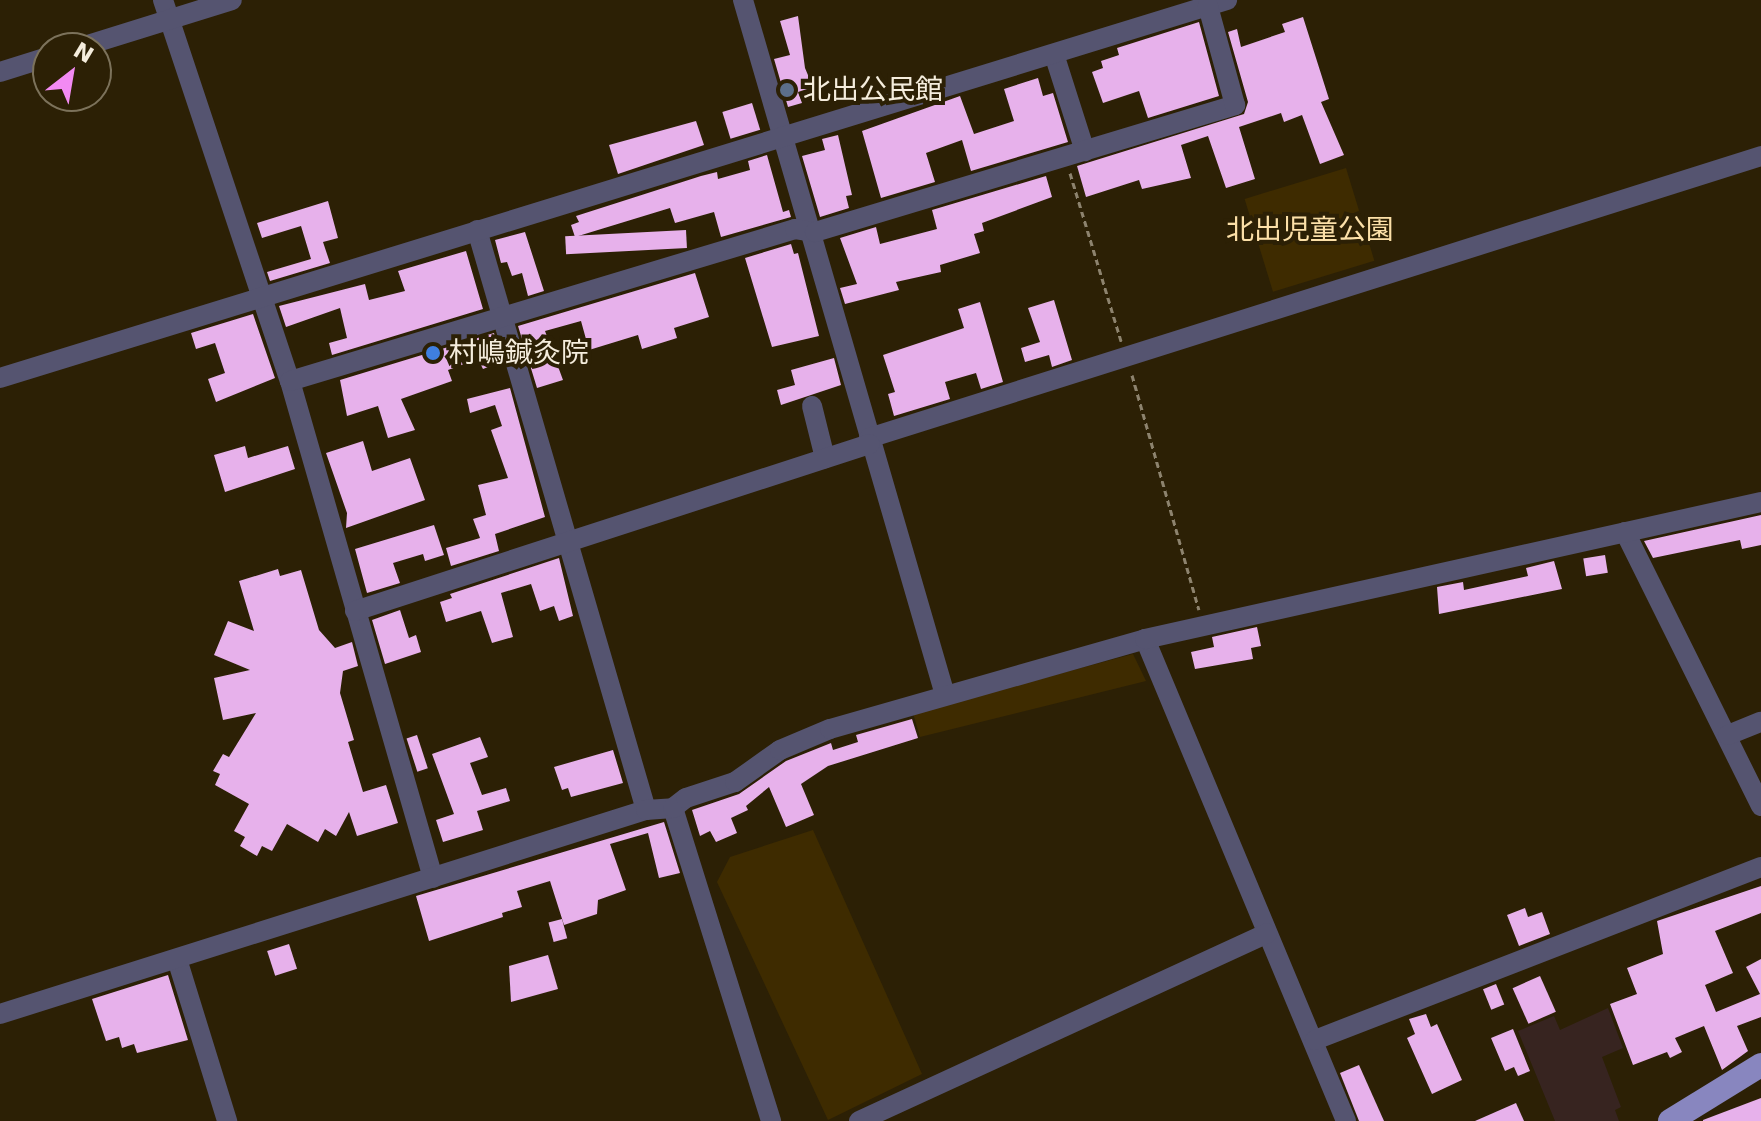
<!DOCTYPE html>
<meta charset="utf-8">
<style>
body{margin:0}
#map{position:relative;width:1761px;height:1121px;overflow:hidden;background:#2c2005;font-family:"DejaVu Sans","Noto Sans JP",sans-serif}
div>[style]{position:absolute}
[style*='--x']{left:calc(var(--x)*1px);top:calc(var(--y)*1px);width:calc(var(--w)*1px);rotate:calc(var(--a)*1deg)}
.commercial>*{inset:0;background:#372420}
.green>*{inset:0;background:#3e2b00;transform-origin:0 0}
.building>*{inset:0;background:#e7b1eb;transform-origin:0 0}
.path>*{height:3px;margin-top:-1.5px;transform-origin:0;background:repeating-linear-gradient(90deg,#8d836e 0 6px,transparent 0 10px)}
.minor>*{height:20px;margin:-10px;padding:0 10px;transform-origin:10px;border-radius:10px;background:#555470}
.major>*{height:24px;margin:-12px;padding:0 12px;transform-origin:12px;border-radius:12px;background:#8886bf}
.dots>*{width:22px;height:22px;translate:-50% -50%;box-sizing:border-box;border:4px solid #2c2005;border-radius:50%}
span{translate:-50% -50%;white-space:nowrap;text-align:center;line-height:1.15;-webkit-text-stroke:8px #2c2005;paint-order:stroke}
.poi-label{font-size:28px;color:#f5eddd}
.left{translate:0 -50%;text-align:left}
.park-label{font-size:28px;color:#fce0a8}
.north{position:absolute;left:32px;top:32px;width:80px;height:80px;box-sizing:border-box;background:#2c2005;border:2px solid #7c725b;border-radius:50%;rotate:31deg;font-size:22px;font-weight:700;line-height:32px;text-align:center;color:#f5eddd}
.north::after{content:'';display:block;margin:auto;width:28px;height:36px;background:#f28af3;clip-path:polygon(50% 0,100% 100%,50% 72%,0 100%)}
</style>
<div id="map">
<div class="commercial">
<i style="clip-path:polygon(1608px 1008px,1623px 1048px,1602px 1057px,1621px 1107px,1615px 1110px,1619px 1121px,1555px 1121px,1518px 1031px,1554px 1016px,1560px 1030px)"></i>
</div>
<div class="green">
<i style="left:1346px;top:168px;width:97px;height:106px;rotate:73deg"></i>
<i style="clip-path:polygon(1133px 654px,1146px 681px,920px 737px,913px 713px)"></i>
<i style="clip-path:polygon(813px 830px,922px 1074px,828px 1120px,717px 882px,730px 857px)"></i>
</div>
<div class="building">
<i style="clip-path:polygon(798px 16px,805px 68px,813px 87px,798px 92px,802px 103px,788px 107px,774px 59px,790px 55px,780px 21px)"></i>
<i style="clip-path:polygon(1303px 17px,1329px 99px,1321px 102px,1344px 155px,1320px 164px,1302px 115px,1284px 122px,1281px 113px,1239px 127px,1255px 179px,1226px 188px,1208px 136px,1181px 145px,1191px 178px,1142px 189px,1139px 180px,1086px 197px,1077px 166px,1244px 114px,1248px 102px,1228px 32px,1237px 29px,1241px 47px,1285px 32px,1282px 24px)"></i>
<i style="clip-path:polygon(1199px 22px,1219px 96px,1148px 118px,1139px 91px,1103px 103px,1092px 72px,1103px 68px,1101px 61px,1119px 55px,1117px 48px)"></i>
<i style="clip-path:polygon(1038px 78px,1043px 96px,1053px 93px,1068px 142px,971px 171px,962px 140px,926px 153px,935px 182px,881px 198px,862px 131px,960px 96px,974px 134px,1014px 121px,1004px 89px)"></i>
<i style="left:752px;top:103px;width:28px;height:31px;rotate:73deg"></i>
<i style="clip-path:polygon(696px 121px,704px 145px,618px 174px,609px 145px)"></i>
<i style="clip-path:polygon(838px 135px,852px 195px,846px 196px,849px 208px,820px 217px,802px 156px,825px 150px,822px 139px)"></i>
<i style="clip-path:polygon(767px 155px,783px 212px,789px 210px,791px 217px,721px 237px,714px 212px,675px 223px,670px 208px,575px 237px,571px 225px,579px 222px,576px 216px,701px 176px,717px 172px,718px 179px,750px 170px,748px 161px)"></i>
<i style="clip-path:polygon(1046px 176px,1052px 197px,982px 223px,984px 231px,974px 234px,980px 253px,940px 265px,941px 272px,896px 282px,899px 290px,845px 304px,840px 288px,857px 284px,840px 238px,876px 227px,880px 244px,937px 229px,932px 210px)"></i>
<i style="clip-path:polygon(328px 201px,338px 238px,323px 242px,330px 263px,270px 281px,267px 272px,311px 259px,301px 226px,262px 238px,257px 223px)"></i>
<i style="left:686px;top:230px;width:18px;height:121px;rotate:87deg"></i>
<i style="clip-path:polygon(525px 232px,544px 291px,528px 296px,522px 273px,512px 276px,507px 262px,501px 263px,495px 240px)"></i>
<i style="clip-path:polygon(791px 244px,794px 254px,798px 253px,819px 336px,772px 347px,745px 258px)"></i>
<i style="clip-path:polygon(466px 251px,483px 309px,332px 355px,329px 343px,347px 338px,340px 308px,286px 327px,279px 306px,365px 284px,369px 300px,405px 291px,398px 271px)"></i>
<i style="clip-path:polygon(695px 273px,709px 317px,674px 328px,677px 338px,642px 349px,638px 335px,589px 350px,581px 321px,545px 331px,563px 380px,537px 388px,518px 326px)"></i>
<i style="clip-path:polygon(1054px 300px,1072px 360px,1052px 367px,1049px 355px,1025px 362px,1021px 348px,1040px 342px,1028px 308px)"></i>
<i style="clip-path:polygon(980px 302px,1003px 382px,981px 389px,976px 373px,945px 382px,950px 399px,894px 416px,888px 394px,895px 392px,883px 355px,964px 328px,958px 309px)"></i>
<i style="clip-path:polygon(253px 314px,275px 378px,216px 402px,208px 379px,225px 373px,215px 343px,196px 349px,191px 333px)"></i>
<i style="clip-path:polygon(494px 333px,501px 362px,483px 369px,478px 359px,448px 370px,452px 381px,401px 399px,415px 430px,388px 438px,378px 406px,347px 416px,340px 380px)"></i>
<i style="clip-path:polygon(834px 358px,841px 385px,781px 405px,777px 390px,795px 385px,791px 370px)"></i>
<i style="clip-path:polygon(510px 388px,545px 517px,495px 534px,499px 551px,451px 566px,446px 548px,480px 538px,473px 519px,486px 515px,478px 485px,508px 478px,491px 430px,502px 426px,495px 405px,470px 413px,467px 399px)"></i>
<i style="clip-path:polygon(363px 441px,372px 471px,410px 458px,425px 500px,346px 528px,347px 513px,326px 453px)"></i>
<i style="clip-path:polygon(245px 446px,248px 458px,288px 446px,295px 469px,225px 492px,214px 455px)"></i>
<i style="clip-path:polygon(1761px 515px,1761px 545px,1742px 549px,1740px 540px,1653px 558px,1644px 541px)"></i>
<i style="clip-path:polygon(434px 525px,444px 555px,425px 561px,423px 554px,393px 563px,400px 583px,367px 593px,355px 549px)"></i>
<i style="left:1605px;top:555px;width:18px;height:22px;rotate:81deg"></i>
<i style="clip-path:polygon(559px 558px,573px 616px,559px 621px,554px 606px,540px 611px,531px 584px,501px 593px,513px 637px,492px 643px,481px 611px,446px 622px,440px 602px,452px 598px,450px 594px)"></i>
<i style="clip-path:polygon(1554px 561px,1562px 589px,1439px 614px,1437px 587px,1463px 582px,1464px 590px,1528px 576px,1526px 568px)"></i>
<i style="clip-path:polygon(278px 569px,280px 576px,301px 570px,319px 630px,335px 648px,352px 642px,358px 666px,343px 671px,340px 693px,354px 740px,348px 742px,363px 792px,386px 785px,398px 823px,357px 836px,349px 812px,336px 836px,325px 829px,318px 842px,287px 824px,272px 851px,262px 846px,257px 856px,240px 846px,245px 837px,234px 831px,249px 804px,215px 785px,220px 774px,213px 771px,223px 754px,229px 757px,256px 713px,223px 720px,214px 678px,250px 670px,214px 655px,228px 621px,254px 631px,239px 581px)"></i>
<i style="clip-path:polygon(400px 610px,409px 638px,416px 635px,421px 652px,385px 664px,372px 620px)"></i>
<i style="clip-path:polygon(1257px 627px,1261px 646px,1251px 648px,1253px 659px,1195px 669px,1191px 652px,1214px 647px,1212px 637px)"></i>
<i style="clip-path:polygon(912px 719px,918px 738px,828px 766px,801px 784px,814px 815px,786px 827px,769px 787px,746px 806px,748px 810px,731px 818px,737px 833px,716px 842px,710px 831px,700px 836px,692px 810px,739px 794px,786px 761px,831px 743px,833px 750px,858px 742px,856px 735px)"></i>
<i style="left:417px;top:735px;width:35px;height:11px;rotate:72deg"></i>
<i style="clip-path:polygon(480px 737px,488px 757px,470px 763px,482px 795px,506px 788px,510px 801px,477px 811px,483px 830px,443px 842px,436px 820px,454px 814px,432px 754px)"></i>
<i style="clip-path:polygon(613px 750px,623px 783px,571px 797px,568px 788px,562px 790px,554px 767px)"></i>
<i style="clip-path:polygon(664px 822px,680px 873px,659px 878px,648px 833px,610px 844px,626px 890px,598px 900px,597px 914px,564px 925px,550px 881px,517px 891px,522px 907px,502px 913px,503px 917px,429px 941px,416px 896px)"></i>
<i style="clip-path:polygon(1761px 886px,1761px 913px,1715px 931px,1733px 973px,1705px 985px,1716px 1012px,1760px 994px,1746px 967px,1761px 959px,1761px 1017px,1737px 1026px,1748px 1051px,1722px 1070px,1704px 1026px,1675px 1038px,1682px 1052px,1670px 1058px,1667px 1052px,1633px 1065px,1610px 1004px,1637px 994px,1627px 968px,1663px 954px,1657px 921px)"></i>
<i style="clip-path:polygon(1525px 908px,1528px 917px,1542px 912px,1550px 934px,1519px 946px,1507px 915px)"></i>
<i style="left:562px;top:919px;width:20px;height:14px;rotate:75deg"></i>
<i style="left:289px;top:944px;width:26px;height:23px;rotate:72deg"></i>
<i style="clip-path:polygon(548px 955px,558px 989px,511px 1002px,509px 966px)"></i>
<i style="clip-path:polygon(168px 975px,188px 1040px,137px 1053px,134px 1044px,122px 1048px,119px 1037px,106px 1041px,92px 999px)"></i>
<i style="left:1540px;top:976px;width:39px;height:30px;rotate:66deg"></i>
<i style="left:1496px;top:984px;width:22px;height:14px;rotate:68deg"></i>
<i style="clip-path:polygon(1426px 1014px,1431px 1027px,1437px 1024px,1462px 1080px,1432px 1094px,1407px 1038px,1415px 1034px,1409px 1019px)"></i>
<i style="clip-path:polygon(1513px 1029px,1530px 1071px,1518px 1076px,1514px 1067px,1505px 1071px,1491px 1038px)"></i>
<i style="clip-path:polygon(1359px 1065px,1384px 1121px,1359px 1121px,1340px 1073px)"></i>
<i style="clip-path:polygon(1761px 1098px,1761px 1121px,1703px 1121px,1703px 1120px)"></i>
<i style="clip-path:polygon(1516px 1103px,1524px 1121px,1475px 1121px)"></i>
</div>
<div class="path">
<i style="--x:1070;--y:173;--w:176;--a:73.1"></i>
<i style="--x:1132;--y:375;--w:244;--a:74.1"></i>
</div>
<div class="minor">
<i style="--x:163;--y:0;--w:402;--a:71.6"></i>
<i style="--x:290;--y:381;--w:517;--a:73.95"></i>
<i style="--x:743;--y:0;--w:724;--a:73.79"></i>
<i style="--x:78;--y:48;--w:161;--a:-17.3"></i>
<i style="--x:1054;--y:54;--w:102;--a:72.3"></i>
<i style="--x:0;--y:72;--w:50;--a:-17.4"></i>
<i style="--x:477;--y:230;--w:604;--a:73.75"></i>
<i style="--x:0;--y:378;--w:1284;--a:-17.12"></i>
<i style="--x:290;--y:381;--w:527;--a:-16.75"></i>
<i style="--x:795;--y:229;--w:20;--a:9"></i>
<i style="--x:815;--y:232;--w:439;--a:-16.8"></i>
<i style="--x:1235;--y:105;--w:103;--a:-105.3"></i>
<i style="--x:812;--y:406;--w:54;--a:76"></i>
<i style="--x:869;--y:438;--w:936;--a:-17.54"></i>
<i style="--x:1625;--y:532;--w:306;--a:63.6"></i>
<i style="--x:355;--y:611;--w:541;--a:-17.97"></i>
<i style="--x:1145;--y:639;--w:522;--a:67.36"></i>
<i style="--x:1728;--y:735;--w:35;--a:-22"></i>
<i style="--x:673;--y:808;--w:328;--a:72.6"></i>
<i style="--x:177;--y:959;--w:170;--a:72.8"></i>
<i style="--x:0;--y:1014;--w:677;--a:-17.53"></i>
<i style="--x:646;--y:810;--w:27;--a:-4"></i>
<i style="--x:673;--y:808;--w:16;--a:-38"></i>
<i style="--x:686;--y:798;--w:52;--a:-18.1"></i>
<i style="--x:735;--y:782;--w:55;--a:-35.4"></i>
<i style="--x:780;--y:750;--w:54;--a:-22.8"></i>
<i style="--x:830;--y:729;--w:328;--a:-15.9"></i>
<i style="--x:1145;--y:639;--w:631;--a:-12.54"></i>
<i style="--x:1315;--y:1040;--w:478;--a:-21.2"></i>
<i style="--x:859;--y:1121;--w:449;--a:-24.7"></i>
</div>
<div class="major">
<i style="--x:1670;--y:1121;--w:107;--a:-31.6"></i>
</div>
<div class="dots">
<i style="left:787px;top:90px;background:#5c6f8a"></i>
<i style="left:433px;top:353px;background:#3f7fe0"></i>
</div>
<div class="poi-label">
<span class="left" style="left:803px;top:90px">北出公民館</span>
<span class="left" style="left:449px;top:353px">村嶋鍼灸院</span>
</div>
<div class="park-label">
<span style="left:1310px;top:230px">北出児童公園</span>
</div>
<div class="north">N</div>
</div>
